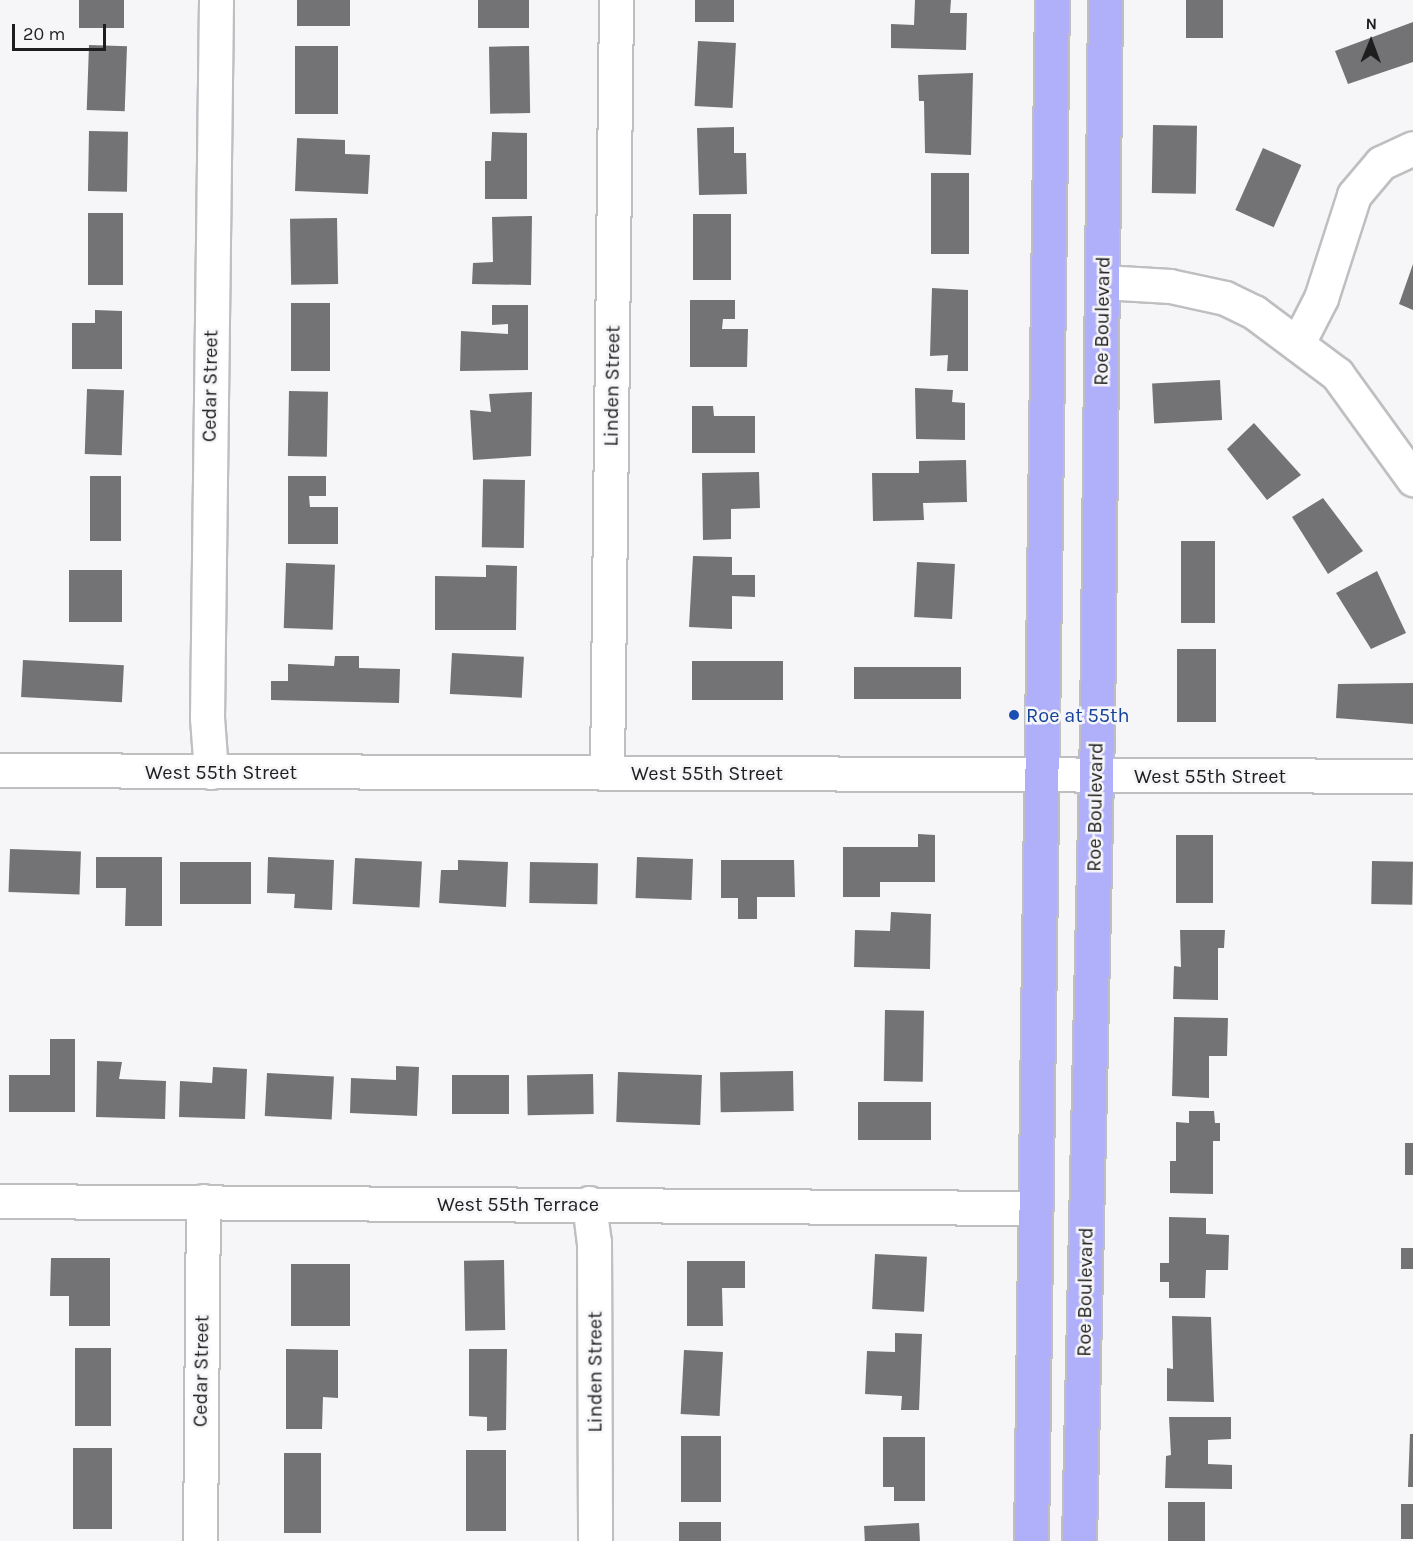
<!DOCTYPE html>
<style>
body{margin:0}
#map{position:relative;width:1413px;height:1541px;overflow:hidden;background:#f6f6f9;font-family:Karla,sans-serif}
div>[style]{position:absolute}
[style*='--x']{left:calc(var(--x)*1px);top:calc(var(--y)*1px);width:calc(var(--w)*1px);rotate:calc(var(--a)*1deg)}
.building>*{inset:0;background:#737375;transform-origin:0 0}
.roads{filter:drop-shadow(2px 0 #bfbfc2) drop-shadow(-2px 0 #bfbfc2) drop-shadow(0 2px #bfbfc2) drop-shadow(0 -2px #bfbfc2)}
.street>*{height:33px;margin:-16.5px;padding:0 16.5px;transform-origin:16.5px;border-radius:16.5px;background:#fff}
.secondary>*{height:33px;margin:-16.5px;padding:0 16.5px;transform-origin:16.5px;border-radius:16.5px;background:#fff}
.primary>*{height:33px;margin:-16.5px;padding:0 16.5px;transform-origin:16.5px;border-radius:16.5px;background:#b0b0fa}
.dots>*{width:16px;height:16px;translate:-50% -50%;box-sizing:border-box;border:3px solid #f6f6f9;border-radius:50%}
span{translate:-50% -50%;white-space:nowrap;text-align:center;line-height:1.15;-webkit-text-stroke:5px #f6f6f9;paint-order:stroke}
.street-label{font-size:20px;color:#1e1e1f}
.transit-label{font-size:20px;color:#164399}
.left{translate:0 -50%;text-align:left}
.north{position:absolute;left:1341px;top:12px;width:60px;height:60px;-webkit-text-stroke:4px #f6f6f9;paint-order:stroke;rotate:1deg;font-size:16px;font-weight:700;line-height:24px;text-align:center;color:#1e1e1f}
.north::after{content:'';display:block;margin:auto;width:21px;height:27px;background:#1e1e1f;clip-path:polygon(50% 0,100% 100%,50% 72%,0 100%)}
.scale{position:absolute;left:12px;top:24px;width:94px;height:27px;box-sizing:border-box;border:3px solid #1e1e1f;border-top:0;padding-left:8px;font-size:18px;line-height:21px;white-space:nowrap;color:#1e1e1f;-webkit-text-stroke:4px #f6f6f9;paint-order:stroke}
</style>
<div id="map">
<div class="building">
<i style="left:79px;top:0;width:45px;height:28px"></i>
<i style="left:297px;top:0;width:53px;height:26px"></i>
<i style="left:478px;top:0;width:51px;height:28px"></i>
<i style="left:695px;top:0;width:39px;height:22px"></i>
<i style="clip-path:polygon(915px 0,951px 0,950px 13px,967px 13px,966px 50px,891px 48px,891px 24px,914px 25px)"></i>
<i style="left:1186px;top:0;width:37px;height:38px"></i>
<i style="clip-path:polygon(1413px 22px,1413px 62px,1348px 84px,1335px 51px)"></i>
<i style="left:698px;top:41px;width:38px;height:65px;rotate:3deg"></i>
<i style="left:89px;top:45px;width:38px;height:65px;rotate:2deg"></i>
<i style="left:295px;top:46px;width:43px;height:68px"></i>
<i style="left:529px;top:46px;width:67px;height:40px;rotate:89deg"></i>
<i style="clip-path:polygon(973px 73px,971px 155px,925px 153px,924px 101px,919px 101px,918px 75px)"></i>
<i style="left:1153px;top:125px;width:44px;height:68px;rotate:1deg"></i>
<i style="clip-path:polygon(734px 127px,734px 153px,746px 153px,747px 194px,699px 195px,697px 128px)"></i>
<i style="left:89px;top:131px;width:39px;height:60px;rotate:1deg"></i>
<i style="clip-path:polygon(492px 132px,527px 133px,527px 199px,485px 199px,485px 161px,491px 161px)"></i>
<i style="clip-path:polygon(297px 138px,345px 140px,345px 154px,370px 155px,368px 194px,295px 191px)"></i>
<i style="left:1263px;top:148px;width:42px;height:68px;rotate:24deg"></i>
<i style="left:931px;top:173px;width:38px;height:81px"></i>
<i style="left:88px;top:213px;width:35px;height:72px"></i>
<i style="left:693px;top:214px;width:38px;height:66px"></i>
<i style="clip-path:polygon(532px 216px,531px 285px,472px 284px,473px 263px,493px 262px,492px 217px)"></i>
<i style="left:337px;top:218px;width:66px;height:47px;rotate:89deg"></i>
<i style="clip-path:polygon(1413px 264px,1413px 310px,1399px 304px)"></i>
<i style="clip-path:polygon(932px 288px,968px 290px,968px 371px,947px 371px,948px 355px,930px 356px)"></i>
<i style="clip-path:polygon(690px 300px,735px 300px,735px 319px,723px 319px,722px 329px,748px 329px,747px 367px,690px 367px)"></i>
<i style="left:291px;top:303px;width:39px;height:68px"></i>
<i style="clip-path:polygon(492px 305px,528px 305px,528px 370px,460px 371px,461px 331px,508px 334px,508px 324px,492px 325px)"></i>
<i style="clip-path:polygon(95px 310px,122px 311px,122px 369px,72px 369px,72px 323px,95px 323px)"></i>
<i style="left:1220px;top:380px;width:40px;height:68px;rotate:87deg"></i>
<i style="clip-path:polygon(915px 388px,953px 390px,952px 402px,965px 403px,965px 440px,916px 439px)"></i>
<i style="left:87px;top:389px;width:37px;height:65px;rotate:2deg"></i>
<i style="left:289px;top:391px;width:39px;height:65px;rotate:1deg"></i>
<i style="clip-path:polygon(532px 392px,531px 456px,473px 460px,470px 410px,491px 412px,489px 394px)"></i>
<i style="clip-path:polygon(692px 406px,713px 406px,714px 416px,755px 416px,755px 453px,692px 453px)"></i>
<i style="clip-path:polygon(1254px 423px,1301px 475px,1267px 500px,1227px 449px)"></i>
<i style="clip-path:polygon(966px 460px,967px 502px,923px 503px,924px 520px,873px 521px,872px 473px,919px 473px,919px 461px)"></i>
<i style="clip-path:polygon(759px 472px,760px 508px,731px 509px,731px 539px,703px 540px,702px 473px)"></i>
<i style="left:90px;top:476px;width:31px;height:65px"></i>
<i style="clip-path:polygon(288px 476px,326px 476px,326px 496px,309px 496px,310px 507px,338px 507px,338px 544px,288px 544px)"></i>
<i style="left:525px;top:480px;width:68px;height:42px;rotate:91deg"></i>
<i style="clip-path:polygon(1323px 498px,1363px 551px,1328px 574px,1292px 517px)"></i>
<i style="left:1181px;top:541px;width:34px;height:82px"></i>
<i style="clip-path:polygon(693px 556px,732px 557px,732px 575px,755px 575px,755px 597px,732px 596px,732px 629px,689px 627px)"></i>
<i style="left:917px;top:562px;width:38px;height:55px;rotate:3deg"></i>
<i style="left:286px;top:563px;width:49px;height:65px;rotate:2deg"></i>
<i style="clip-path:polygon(486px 565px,517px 566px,516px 630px,435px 630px,435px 576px,486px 577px)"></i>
<i style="left:69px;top:570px;width:53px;height:52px"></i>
<i style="clip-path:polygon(1377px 571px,1406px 633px,1371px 649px,1336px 593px)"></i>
<i style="left:1177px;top:649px;width:39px;height:73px"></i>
<i style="left:452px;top:653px;width:72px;height:41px;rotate:3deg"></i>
<i style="clip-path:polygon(335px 656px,359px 656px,359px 668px,400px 669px,399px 703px,271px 700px,271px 681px,288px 681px,288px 664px,334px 666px)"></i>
<i style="left:23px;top:660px;width:101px;height:37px;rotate:3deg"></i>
<i style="left:783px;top:661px;width:39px;height:91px;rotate:90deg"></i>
<i style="left:854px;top:667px;width:107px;height:32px"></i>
<i style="clip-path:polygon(1413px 683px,1413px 724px,1336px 718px,1338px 684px)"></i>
<i style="clip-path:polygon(918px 834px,935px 835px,935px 882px,880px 882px,880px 897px,843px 897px,843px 847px,918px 847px)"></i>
<i style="left:1213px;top:835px;width:68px;height:37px;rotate:90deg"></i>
<i style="left:10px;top:849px;width:71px;height:43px;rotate:2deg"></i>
<i style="clip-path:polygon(96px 857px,162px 857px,162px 926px,125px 926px,126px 888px,96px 888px)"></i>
<i style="clip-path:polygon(268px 857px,334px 860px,332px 910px,294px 908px,295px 894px,267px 893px)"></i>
<i style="left:637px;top:857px;width:56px;height:41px;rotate:2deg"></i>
<i style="left:355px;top:858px;width:67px;height:46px;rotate:3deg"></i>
<i style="clip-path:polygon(458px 860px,508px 862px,506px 907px,439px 903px,441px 870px,458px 870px)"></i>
<i style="clip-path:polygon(721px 860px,794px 860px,795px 897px,757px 897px,757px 919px,738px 919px,738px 898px,721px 898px)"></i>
<i style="left:1372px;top:861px;width:41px;height:43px;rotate:1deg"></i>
<i style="left:251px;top:862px;width:42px;height:71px;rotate:90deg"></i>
<i style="left:530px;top:862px;width:68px;height:41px;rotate:1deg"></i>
<i style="clip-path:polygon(891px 912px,931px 914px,930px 969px,854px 967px,855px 930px,890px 931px)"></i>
<i style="clip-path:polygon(1180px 930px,1225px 930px,1224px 948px,1218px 948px,1218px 1000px,1173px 999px,1174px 966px,1181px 967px)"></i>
<i style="left:885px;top:1010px;width:39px;height:71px;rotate:1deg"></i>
<i style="clip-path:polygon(1174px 1017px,1228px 1018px,1227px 1056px,1209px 1056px,1209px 1098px,1172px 1096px)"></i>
<i style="clip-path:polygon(50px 1039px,75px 1039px,75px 1112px,9px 1112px,9px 1075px,50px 1075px)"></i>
<i style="clip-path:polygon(97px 1061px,122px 1062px,119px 1079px,166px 1081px,165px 1119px,96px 1117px)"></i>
<i style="clip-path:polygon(396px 1066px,419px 1067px,417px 1116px,350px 1113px,351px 1078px,396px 1080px)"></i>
<i style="clip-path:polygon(213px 1067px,247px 1069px,245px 1119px,179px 1117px,180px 1081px,212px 1083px)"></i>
<i style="left:793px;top:1071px;width:40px;height:73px;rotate:89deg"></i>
<i style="left:618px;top:1072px;width:84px;height:50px;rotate:2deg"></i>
<i style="left:267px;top:1073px;width:67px;height:43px;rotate:3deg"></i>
<i style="left:593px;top:1074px;width:40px;height:66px;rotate:89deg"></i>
<i style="left:452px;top:1075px;width:57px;height:39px"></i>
<i style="left:858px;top:1102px;width:73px;height:38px"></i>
<i style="clip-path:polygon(1189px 1111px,1214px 1111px,1215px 1123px,1220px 1123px,1220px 1141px,1213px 1141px,1213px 1194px,1170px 1193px,1170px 1161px,1176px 1161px,1176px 1122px,1189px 1123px)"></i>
<i style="left:1405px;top:1143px;width:8px;height:32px"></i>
<i style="clip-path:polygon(1169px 1217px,1206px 1218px,1206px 1234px,1229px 1235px,1228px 1270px,1206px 1270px,1205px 1298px,1169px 1298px,1169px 1282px,1160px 1282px,1160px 1263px,1169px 1263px)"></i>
<i style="left:1401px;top:1248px;width:12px;height:21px"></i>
<i style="left:875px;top:1254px;width:52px;height:55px;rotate:3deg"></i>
<i style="clip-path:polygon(51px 1258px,110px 1258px,110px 1326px,69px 1326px,69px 1296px,50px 1296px)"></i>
<i style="left:504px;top:1260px;width:70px;height:40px;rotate:89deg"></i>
<i style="clip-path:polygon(687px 1261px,745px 1261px,745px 1288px,722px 1288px,723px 1326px,687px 1326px)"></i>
<i style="left:350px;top:1264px;width:62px;height:59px;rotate:90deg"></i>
<i style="clip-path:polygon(1172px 1316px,1211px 1317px,1214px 1402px,1167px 1401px,1167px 1368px,1173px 1369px)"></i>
<i style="clip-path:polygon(895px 1333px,922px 1334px,919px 1410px,901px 1410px,902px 1396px,865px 1394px,867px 1351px,895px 1352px)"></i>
<i style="left:75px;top:1348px;width:36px;height:78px"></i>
<i style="clip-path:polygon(286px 1349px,338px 1350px,338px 1398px,323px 1397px,322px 1429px,286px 1429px)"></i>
<i style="clip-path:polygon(469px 1349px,507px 1349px,506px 1430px,487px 1431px,487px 1417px,469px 1416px)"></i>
<i style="left:684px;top:1350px;width:39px;height:64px;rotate:3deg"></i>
<i style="clip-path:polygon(1169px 1417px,1231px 1417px,1231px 1439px,1208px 1440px,1208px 1464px,1232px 1465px,1232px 1489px,1165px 1488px,1166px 1456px,1171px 1455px)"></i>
<i style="clip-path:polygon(1410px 1434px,1413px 1434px,1413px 1487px,1408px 1487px)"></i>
<i style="left:721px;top:1436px;width:66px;height:40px;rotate:90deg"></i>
<i style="clip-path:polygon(883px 1437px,925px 1437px,925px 1501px,894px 1501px,894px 1487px,883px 1487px)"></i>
<i style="left:73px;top:1448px;width:39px;height:81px"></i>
<i style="left:466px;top:1450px;width:40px;height:81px"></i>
<i style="left:284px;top:1453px;width:37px;height:80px"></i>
<i style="left:1168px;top:1502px;width:37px;height:39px"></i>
<i style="left:1401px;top:1504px;width:12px;height:35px"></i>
<i style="left:679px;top:1522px;width:42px;height:19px"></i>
<i style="left:919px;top:1523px;width:18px;height:55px;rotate:87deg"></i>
</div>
<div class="roads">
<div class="street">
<i style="--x:1103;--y:282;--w:67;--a:3.4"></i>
<i style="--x:1170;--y:286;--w:56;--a:12.3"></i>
<i style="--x:1225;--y:298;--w:32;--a:26"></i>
<i style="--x:1254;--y:312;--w:104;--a:36.8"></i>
<i style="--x:1337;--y:374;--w:130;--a:54.1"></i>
<i style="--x:1298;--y:343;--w:51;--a:-62.9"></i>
<i style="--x:1321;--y:298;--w:108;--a:-72.2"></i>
<i style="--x:1354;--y:195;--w:42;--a:-49.8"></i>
<i style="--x:1381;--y:163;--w:35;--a:-25"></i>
<i style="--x:211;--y:772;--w:54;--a:-94.2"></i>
<i style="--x:207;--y:718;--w:718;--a:-89.28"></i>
<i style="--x:607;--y:772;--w:772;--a:-89.33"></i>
<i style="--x:0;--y:1201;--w:1035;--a:0.39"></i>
<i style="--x:589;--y:1203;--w:38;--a:83"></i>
<i style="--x:594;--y:1241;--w:300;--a:89.8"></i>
<i style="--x:200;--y:1541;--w:340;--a:-89.5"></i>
</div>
<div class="secondary">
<i style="--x:0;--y:770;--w:1413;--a:0.24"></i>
</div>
<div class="primary">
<i style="--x:1031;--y:1541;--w:1541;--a:-89.22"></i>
<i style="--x:1079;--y:1541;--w:813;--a:-88.73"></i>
<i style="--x:1097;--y:728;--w:728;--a:-89.37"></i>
</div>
</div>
<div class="dots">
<i style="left:1014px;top:715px;background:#1a4fb4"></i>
</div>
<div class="street-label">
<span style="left:1102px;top:321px;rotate:-89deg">Roe Boulevard</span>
<span style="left:210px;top:386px;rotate:-89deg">Cedar Street</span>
<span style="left:612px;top:386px;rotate:-89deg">Linden Street</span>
<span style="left:221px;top:772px">West 55th Street</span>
<span style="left:707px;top:773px">West 55th Street</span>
<span style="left:1210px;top:776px">West 55th Street</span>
<span style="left:1095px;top:807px;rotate:-89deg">Roe Boulevard</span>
<span style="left:518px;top:1204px">West 55th Terrace</span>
<span style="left:1085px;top:1292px;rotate:-89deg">Roe Boulevard</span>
<span style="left:201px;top:1371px;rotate:-89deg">Cedar Street</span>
<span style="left:595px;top:1372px;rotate:-90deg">Linden Street</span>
</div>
<div class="transit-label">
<span class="left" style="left:1026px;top:715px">Roe at 55th</span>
</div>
<div class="north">N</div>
<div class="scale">20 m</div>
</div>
